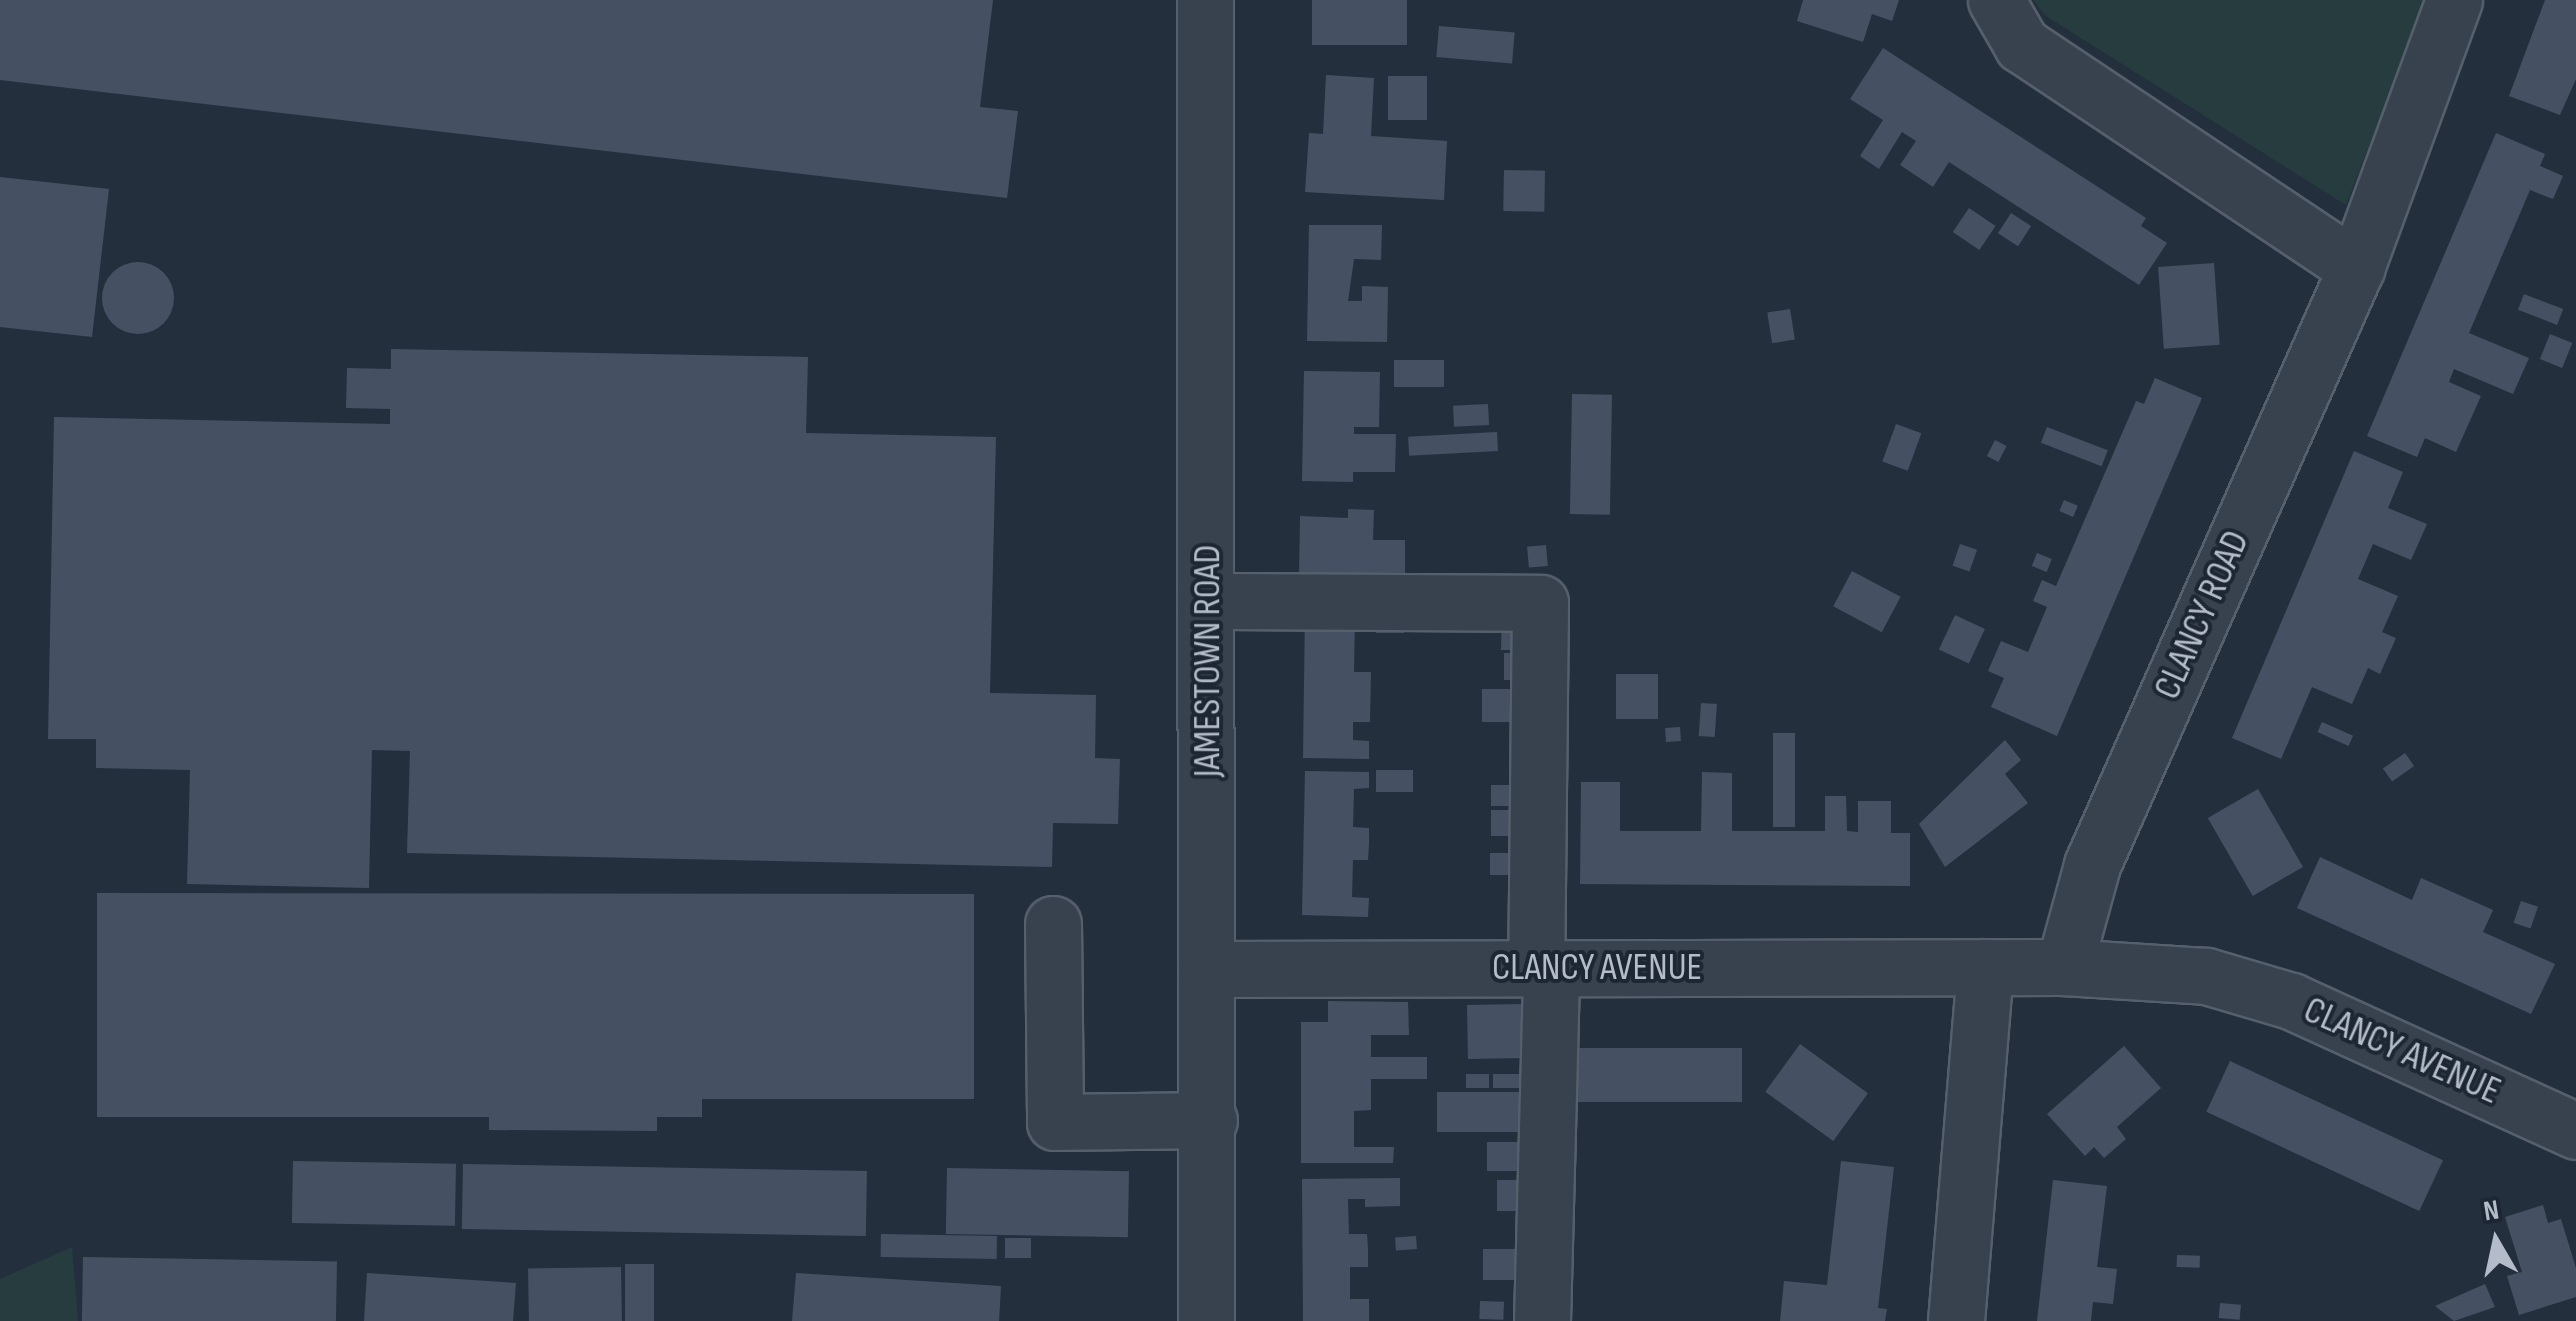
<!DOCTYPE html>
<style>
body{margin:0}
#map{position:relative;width:2576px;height:1321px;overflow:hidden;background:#242f3e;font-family:"Sofia Sans Condensed",sans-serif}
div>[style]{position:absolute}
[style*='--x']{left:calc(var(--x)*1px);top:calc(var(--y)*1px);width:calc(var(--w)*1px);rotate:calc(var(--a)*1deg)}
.green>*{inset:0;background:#263c3f}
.building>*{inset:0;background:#455162;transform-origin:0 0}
.round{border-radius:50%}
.roads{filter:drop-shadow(2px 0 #565f6c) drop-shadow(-2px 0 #565f6c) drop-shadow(0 2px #565f6c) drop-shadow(0 -2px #565f6c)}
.minor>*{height:55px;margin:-27.5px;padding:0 27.5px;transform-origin:27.5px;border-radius:27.5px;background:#38414e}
span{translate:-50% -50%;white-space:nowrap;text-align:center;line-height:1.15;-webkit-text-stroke:8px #1d2633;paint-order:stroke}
.street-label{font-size:38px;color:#b4bcc9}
.north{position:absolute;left:2446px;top:1191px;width:100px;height:100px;-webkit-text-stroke:8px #1d2633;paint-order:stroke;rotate:351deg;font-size:28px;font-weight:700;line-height:40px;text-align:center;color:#b4bcc9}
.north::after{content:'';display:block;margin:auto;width:35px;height:45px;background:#b4bcc9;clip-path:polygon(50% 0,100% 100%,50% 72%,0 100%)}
</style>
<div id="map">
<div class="green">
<i style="clip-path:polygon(2033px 0,2426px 0,2346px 205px,2046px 16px)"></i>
<i style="clip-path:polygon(72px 1247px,78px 1321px,0 1321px,0 1279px)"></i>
</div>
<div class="building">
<i style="clip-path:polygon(0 0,993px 0,980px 107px,1018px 111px,1007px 198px,0 80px)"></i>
<i style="left:1312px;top:0;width:95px;height:45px"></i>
<i style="clip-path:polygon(1803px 0,1899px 0,1892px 21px,1872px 14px,1863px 42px,1797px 21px)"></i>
<i style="clip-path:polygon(2545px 0,2576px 0,2576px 79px,2560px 115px,2509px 96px)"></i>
<i style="left:1439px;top:26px;width:76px;height:31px;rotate:5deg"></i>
<i style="clip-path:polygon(1883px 48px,2146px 218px,2141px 226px,2167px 243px,2139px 285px,1949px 162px,1933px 187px,1900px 165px,1916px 141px,1902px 132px,1879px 169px,1860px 156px,1883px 120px,1850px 99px)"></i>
<i style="clip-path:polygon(1326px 75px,1374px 78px,1371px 136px,1447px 141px,1444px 200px,1305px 192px,1309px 133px,1323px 134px)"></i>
<i style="left:1388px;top:76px;width:39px;height:44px"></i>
<i style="clip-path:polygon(2496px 133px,2545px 154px,2540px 166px,2563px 176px,2553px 199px,2530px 190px,2469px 333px,2529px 358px,2513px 394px,2454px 369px,2449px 382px,2481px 396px,2456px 452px,2425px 438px,2417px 457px,2367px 436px)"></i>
<i style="left:1504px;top:170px;width:41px;height:41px;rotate:1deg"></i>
<i style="clip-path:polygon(0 177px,109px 189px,92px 337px,0 327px)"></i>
<i style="left:1969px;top:208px;width:32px;height:29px;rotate:34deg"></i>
<i style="left:2011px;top:213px;width:24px;height:24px;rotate:33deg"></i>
<i style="clip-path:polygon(1309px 225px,1382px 225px,1381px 260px,1354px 259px,1348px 301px,1362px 301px,1362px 286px,1388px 287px,1387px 342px,1307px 341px)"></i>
<i class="round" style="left:102px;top:262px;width:72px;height:72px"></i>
<i style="left:2214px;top:263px;width:82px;height:56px;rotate:86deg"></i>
<i style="left:2524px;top:294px;width:42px;height:17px;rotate:21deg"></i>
<i style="left:1790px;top:309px;width:31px;height:23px;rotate:81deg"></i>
<i style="left:2550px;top:334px;width:24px;height:27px;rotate:22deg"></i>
<i style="clip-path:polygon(391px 349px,808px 357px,806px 433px,996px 437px,990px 693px,1096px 695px,1095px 758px,1120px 759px,1118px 824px,1053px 823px,1052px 867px,407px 853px,410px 751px,372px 750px,369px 888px,187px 884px,190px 770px,96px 768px,96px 739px,48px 739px,54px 417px,390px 424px,390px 409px,346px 408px,347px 368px,391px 369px)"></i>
<i style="left:1394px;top:360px;width:50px;height:27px"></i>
<i style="clip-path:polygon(1304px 371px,1380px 372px,1379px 427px,1354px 427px,1354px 434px,1396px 434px,1395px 472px,1353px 472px,1353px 482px,1302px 481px)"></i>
<i style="clip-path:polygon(2155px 378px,2202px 398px,2057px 736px,1991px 707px,2004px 678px,1988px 671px,2001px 641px,2028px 652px,2047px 607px,2033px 601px,2042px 580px,2056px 586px,2136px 401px,2144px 404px)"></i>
<i style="left:1572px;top:394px;width:40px;height:120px;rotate:1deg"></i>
<i style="left:1488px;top:404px;width:21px;height:35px;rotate:87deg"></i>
<i style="left:1896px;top:424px;width:27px;height:40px;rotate:20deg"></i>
<i style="left:2047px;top:427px;width:65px;height:17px;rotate:21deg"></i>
<i style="left:1497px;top:432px;width:19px;height:89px;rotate:87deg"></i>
<i style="left:1995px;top:440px;width:13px;height:18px;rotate:27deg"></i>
<i style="clip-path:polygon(2354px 451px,2403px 472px,2388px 508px,2427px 524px,2411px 560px,2373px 544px,2358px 579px,2398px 596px,2382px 632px,2396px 638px,2380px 674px,2368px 668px,2352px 704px,2312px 687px,2281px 759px,2232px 738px)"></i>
<i style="left:2064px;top:500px;width:15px;height:12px;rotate:23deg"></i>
<i style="clip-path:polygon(1348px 509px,1374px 510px,1373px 540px,1405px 540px,1405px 577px,1299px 576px,1300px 516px,1348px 518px)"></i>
<i style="left:1960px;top:544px;width:18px;height:23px;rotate:19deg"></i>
<i style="left:1546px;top:545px;width:21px;height:19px;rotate:85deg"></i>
<i style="left:2037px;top:553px;width:16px;height:14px;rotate:22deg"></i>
<i style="left:1852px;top:571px;width:55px;height:40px;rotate:28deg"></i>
<i style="clip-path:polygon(1305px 612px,1355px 614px,1354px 672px,1371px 672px,1370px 722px,1353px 722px,1353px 740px,1369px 741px,1369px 759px,1303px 758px)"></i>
<i style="left:1404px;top:614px;width:19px;height:28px;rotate:90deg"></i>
<i style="left:1955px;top:615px;width:33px;height:38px;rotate:25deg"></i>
<i style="clip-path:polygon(1502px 616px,1527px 650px,1501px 650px)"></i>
<i style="left:1504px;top:653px;width:23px;height:27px"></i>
<i style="left:1616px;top:674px;width:42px;height:45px"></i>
<i style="left:1482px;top:689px;width:40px;height:33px"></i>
<i style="left:1701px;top:703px;width:16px;height:33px;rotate:4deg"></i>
<i style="left:2322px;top:722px;width:34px;height:11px;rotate:24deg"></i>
<i style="left:1680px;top:727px;width:14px;height:15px;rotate:86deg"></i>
<i style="left:1773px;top:733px;width:22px;height:94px"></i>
<i style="clip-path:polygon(2005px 740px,2021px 760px,2005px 774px,2028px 803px,1945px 867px,1919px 824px)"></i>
<i style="left:2405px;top:753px;width:16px;height:27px;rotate:55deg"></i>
<i style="left:1413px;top:770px;width:22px;height:37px;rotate:90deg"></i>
<i style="clip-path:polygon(1305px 771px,1369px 772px,1369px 788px,1354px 789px,1353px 827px,1369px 828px,1369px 844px,1368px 860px,1353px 860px,1352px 897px,1369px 898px,1368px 917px,1302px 915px)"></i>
<i style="clip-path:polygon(1702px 772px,1732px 773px,1732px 831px,1825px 831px,1825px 796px,1846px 796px,1847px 831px,1858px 832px,1858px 801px,1891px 801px,1891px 833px,1910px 833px,1910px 886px,1580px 884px,1581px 782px,1620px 782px,1620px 831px,1701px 831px)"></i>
<i style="left:1491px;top:785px;width:29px;height:21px"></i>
<i style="left:2258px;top:789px;width:90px;height:58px;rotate:60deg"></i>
<i style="left:1522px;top:810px;width:26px;height:31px;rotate:90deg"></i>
<i style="left:1525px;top:853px;width:22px;height:35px;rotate:90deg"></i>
<i style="clip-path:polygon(2320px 857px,2412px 900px,2421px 878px,2493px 910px,2483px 932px,2555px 964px,2531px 1014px,2297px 908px)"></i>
<i style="clip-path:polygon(97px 893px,974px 894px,974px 1099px,702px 1099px,702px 1117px,657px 1117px,657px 1131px,489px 1130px,489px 1117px,97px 1117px)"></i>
<i style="left:2521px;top:901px;width:18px;height:23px;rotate:19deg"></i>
<i style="clip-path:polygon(1328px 1001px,1408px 1002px,1409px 1035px,1371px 1035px,1371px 1057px,1427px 1057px,1427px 1079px,1371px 1079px,1371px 1110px,1354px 1111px,1354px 1147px,1394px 1147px,1393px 1163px,1301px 1163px,1301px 1022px,1328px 1022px)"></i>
<i style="left:1529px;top:1004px;width:54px;height:62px;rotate:89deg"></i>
<i style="left:1800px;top:1044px;width:84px;height:59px;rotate:36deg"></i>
<i style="clip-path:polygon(2124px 1046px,2161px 1088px,2117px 1127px,2126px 1139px,2104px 1158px,2094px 1147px,2085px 1156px,2047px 1114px)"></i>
<i style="left:1578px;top:1048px;width:164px;height:54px"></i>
<i style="left:2230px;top:1061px;width:235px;height:56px;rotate:25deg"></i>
<i style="left:1466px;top:1074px;width:23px;height:14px"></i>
<i style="left:1493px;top:1074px;width:32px;height:14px"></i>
<i style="left:1530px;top:1092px;width:40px;height:93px;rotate:90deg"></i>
<i style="left:1487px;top:1142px;width:43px;height:29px"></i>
<i style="left:293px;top:1161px;width:163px;height:62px;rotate:1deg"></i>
<i style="clip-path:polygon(1841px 1161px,1894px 1167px,1878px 1308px,1887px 1309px,1885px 1321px,1780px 1321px,1784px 1281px,1827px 1285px)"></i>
<i style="left:463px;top:1164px;width:404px;height:65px;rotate:1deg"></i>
<i style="left:947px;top:1168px;width:182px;height:66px;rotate:1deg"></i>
<i style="clip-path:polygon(1400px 1178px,1400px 1206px,1365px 1207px,1365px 1199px,1348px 1199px,1349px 1234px,1367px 1234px,1368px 1249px,1368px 1267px,1350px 1267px,1350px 1299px,1369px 1299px,1369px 1321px,1303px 1321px,1302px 1179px)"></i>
<i style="left:1532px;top:1180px;width:31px;height:35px;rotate:90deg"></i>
<i style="clip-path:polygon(2053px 1180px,2107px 1186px,2097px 1267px,2117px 1269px,2113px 1304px,2093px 1302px,2091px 1321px,2037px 1321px)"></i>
<i style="clip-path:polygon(2543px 1205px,2548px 1223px,2561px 1219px,2576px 1268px,2576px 1297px,2519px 1315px,2507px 1276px,2522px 1272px,2505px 1217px)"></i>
<i style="left:881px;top:1234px;width:116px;height:23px;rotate:1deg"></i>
<i style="left:1416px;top:1236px;width:13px;height:21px;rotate:86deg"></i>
<i style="left:1005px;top:1238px;width:26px;height:20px"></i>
<i style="left:1528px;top:1249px;width:31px;height:45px;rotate:90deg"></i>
<i style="left:2177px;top:1255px;width:23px;height:12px;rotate:2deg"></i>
<i style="left:83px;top:1257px;width:254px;height:64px;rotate:1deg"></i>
<i style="left:625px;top:1264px;width:29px;height:57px"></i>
<i style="left:621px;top:1267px;width:54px;height:93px;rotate:89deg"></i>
<i style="clip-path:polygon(367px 1273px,516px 1283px,513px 1321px,364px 1321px)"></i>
<i style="clip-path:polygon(796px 1273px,1001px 1286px,999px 1321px,792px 1321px)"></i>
<i style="clip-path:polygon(2485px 1284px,2495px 1307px,2454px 1321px,2435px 1306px)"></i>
<i style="left:1480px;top:1301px;width:24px;height:18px;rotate:2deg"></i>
<i style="left:2220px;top:1303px;width:21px;height:15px;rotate:5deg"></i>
</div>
<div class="roads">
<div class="minor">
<i style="--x:1205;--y:0;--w:1321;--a:89.96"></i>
<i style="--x:1996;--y:0;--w:52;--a:60"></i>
<i style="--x:2022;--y:45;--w:402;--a:33.7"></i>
<i style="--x:1207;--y:601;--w:333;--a:0.3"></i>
<i style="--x:1540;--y:603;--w:366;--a:90.6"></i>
<i style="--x:1053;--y:924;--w:198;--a:89.4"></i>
<i style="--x:1055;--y:1122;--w:154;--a:-0.7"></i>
<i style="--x:2064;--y:967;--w:106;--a:-74.6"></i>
<i style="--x:2092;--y:865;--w:653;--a:-66.14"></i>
<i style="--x:2356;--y:268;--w:285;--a:-69.9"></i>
<i style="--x:1209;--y:969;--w:855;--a:-0.13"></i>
<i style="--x:2064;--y:967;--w:142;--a:3.6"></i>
<i style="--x:2206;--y:976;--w:89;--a:16.4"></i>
<i style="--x:2291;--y:1001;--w:313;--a:24.5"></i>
<i style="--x:1542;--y:1321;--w:353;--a:-88.5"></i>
<i style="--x:1956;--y:1321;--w:355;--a:-85.3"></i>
</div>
</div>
<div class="street-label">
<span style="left:2202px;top:615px;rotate:-66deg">CLANCY ROAD</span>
<span style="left:1208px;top:661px;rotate:-90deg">JAMESTOWN ROAD</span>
<span style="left:1597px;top:968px">CLANCY AVENUE</span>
<span style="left:2402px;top:1051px;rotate:24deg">CLANCY AVENUE</span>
</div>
<div class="north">N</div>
</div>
